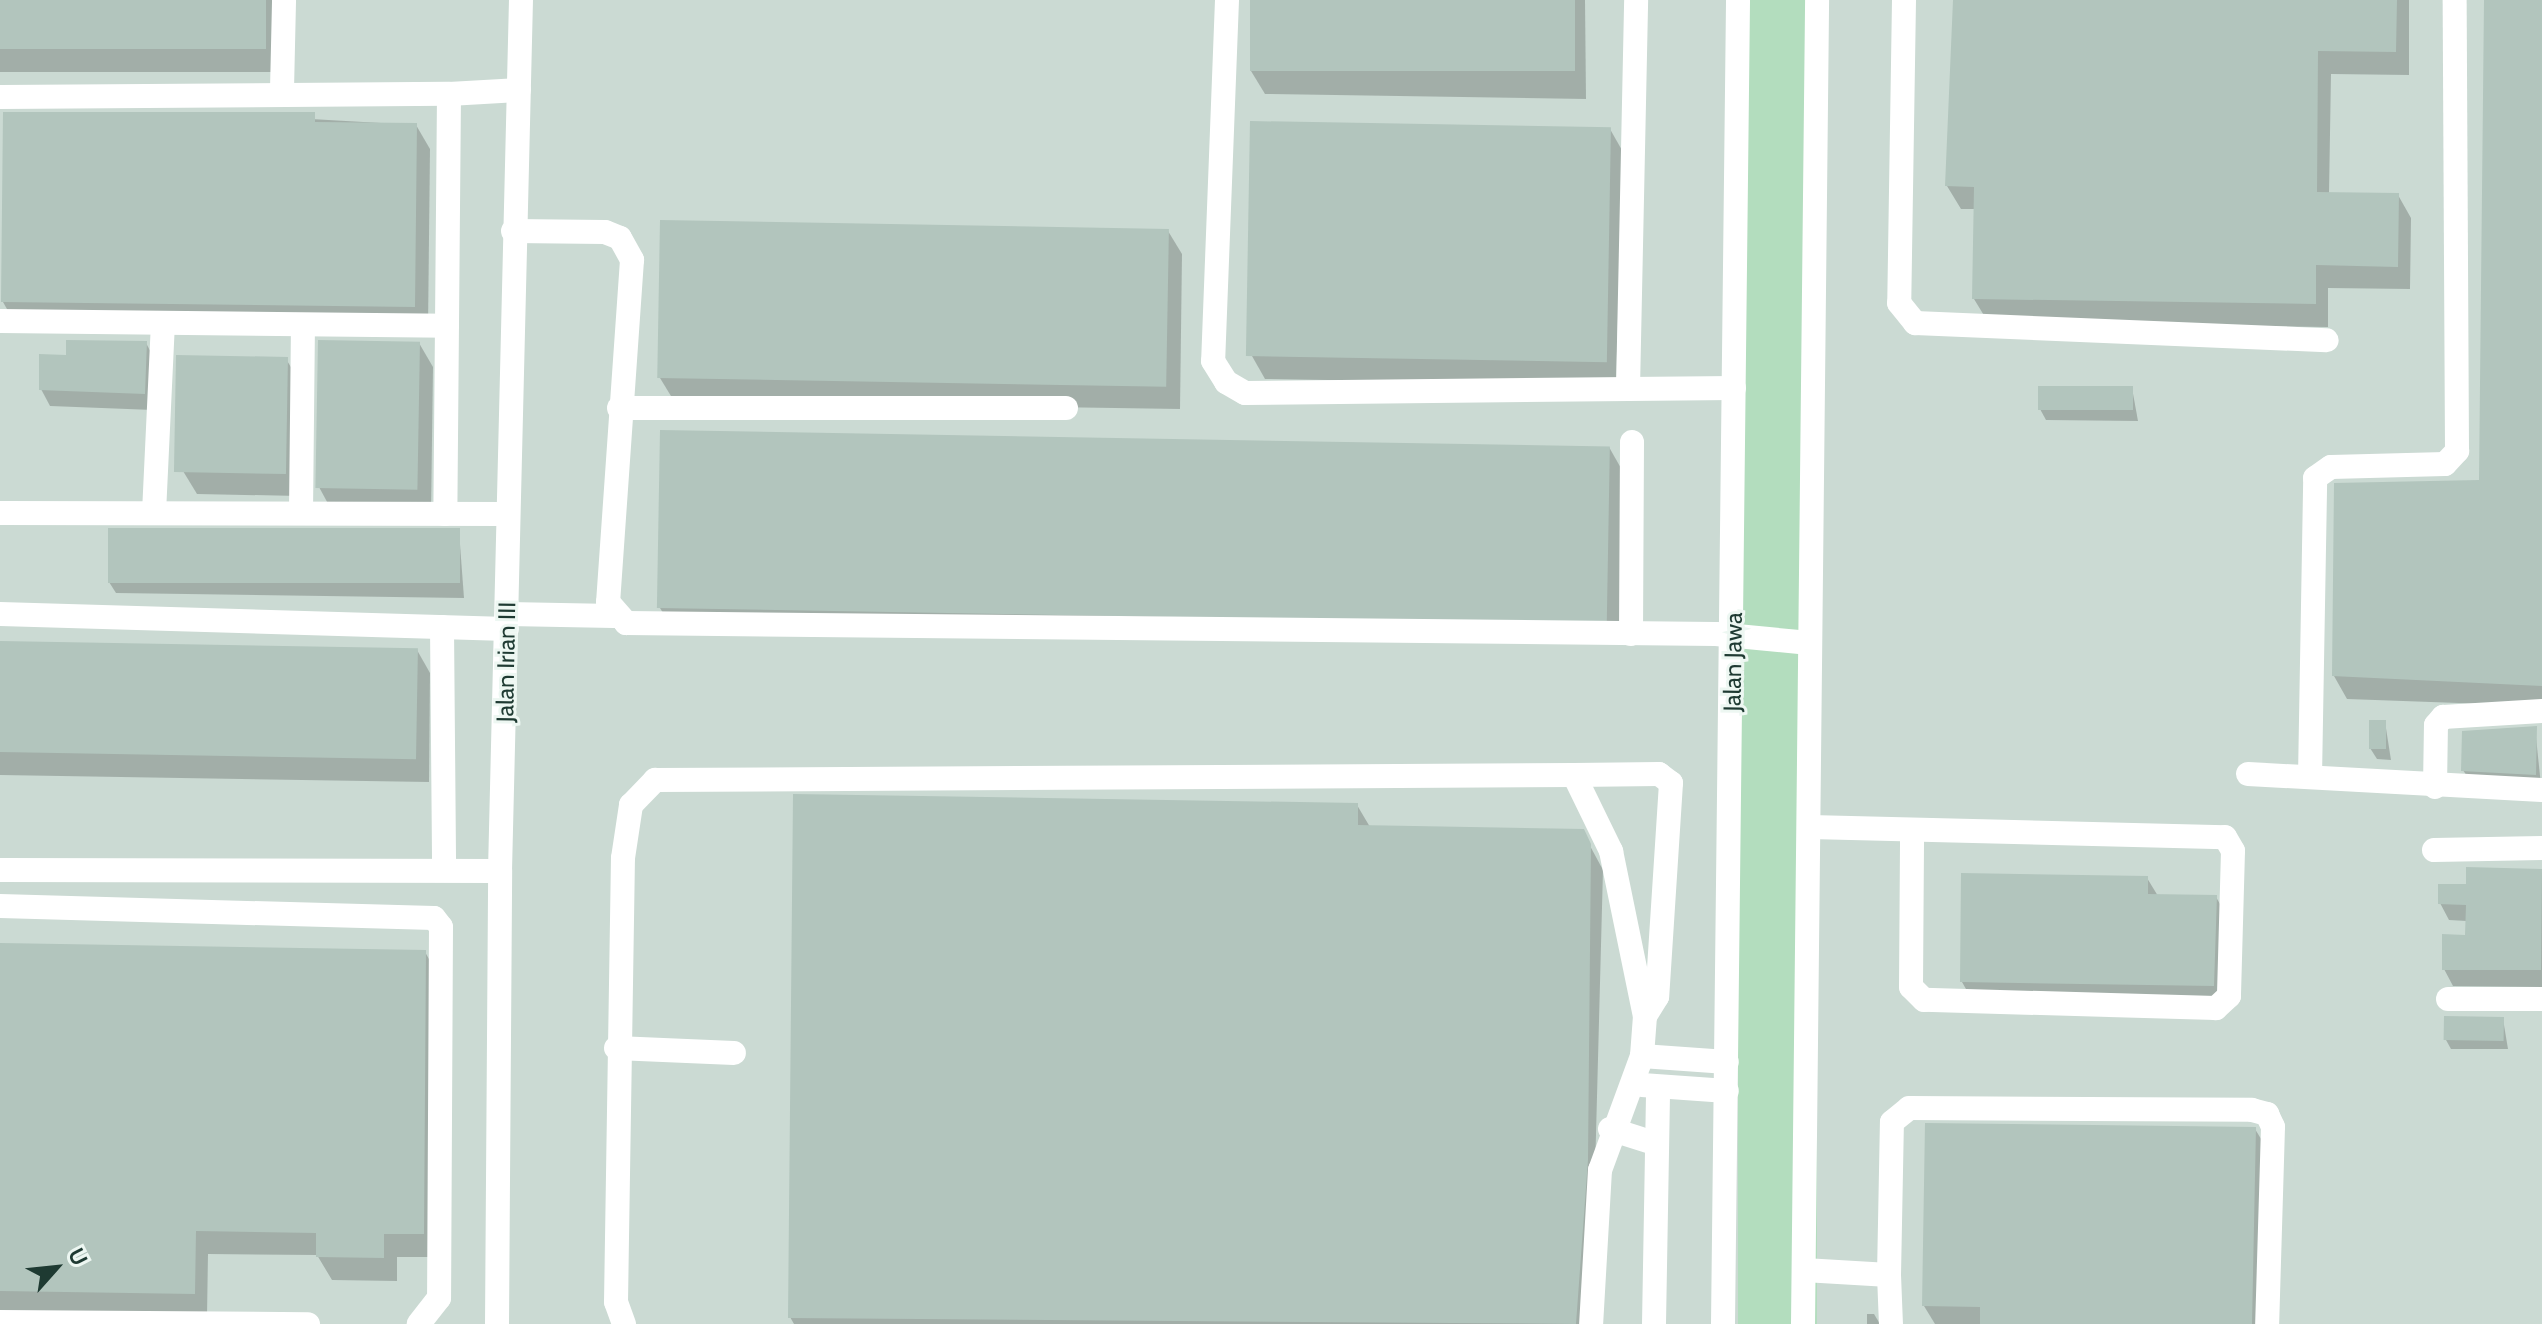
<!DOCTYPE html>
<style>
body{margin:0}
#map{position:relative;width:2542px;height:1324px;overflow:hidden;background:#ddeae4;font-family:Cabin,sans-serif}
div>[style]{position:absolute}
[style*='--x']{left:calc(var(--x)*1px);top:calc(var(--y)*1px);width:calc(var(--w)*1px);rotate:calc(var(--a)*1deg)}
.built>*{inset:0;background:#cbdad3;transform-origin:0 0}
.green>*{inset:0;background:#b3ddbe;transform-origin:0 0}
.shadow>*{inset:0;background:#0003;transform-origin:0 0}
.building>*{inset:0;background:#b2c5bd;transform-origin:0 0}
.minor>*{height:24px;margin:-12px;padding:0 12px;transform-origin:12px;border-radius:12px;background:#fff}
span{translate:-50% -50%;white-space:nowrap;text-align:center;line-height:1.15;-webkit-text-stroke:6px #edf7f2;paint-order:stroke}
.street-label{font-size:24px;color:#1e3a32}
.north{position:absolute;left:16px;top:1228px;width:80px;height:80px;-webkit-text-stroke:6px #edf7f2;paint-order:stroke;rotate:63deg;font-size:22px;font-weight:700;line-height:32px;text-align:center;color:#1e3a32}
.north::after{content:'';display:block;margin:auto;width:28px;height:36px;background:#1e3a32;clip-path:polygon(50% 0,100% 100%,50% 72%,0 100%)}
</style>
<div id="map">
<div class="built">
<i style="left:0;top:0;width:2542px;height:1324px"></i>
</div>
<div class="green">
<i style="left:1738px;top:0;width:79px;height:1324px"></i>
</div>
<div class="shadow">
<i style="left:0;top:0;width:278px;height:72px"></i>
<i style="clip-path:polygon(1252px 0,1585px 0,1586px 99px,1265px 94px,1251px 71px)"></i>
<i style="clip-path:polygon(1955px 0,2409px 0,2409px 75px,2331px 74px,2329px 194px,2398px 195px,2411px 218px,2410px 289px,2328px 288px,2328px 327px,1988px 322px,1974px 299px,1975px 209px,1961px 209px,1947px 186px)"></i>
<i style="clip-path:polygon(2486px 0,2542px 0,2542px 706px,2347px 699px,2334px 676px,2481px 482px)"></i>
<i style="clip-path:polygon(207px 113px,416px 125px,430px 149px,428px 329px,16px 325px,3px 302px)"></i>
<i style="clip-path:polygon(1610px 129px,1623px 152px,1616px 385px,1265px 379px,1252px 356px)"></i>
<i style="clip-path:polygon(1168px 231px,1182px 254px,1180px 409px,674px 401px,660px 378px)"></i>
<i style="clip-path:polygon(146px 343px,155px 360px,153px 410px,50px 406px,41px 389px,68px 357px)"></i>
<i style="clip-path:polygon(419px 343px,433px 367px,431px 513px,332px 511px,319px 487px)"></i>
<i style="clip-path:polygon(286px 359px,300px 382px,299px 496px,197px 494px,183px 471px)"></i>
<i style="clip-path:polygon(2132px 388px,2138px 421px,2046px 420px,2040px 409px)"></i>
<i style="clip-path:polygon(1609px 447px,1622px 470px,1620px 641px,674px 631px,660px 608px)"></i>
<i style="clip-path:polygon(459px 531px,464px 598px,116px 593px,109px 582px)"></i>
<i style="clip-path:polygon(0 643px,417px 650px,430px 673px,429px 782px,0 775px)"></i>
<i style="clip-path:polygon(2385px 722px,2391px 760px,2377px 759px,2370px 748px)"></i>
<i style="clip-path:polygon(2535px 728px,2541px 785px,2470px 781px,2463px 770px)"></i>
<i style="clip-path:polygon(1357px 805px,1370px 827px,1582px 831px,1603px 870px,1591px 1324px,794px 1324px,790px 1317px)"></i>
<i style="clip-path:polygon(2468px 870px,2542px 871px,2542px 987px,2453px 986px,2444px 969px,2467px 937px,2467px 921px,2449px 920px,2440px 903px,2468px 886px)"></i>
<i style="clip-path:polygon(2147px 878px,2158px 896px,2216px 897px,2229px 920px,2227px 1008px,1975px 1005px,1962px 982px)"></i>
<i style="clip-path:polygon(0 945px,425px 952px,438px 975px,437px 1257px,397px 1257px,397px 1281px,332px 1280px,317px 1255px,208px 1254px,207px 1317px,0 1314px)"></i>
<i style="clip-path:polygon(2503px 1019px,2508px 1049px,2451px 1049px,2446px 1040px)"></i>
<i style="clip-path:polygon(2255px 1129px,2269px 1152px,2265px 1324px,1935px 1324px,1924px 1306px)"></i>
<i style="clip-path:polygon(1867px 1314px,1874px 1314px,1880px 1324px,1867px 1324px)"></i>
</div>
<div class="building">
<i style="left:0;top:0;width:266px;height:49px"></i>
<i style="left:1250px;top:0;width:325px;height:71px"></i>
<i style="clip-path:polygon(1953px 0,2397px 0,2396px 52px,2318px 51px,2317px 192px,2399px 193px,2398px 267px,2316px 265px,2316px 304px,1972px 299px,1974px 187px,1945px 186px)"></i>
<i style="clip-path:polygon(2484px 0,2542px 0,2542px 686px,2332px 676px,2334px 483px,2479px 480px)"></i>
<i style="clip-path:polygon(3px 112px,315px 112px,315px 122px,417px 123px,415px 307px,1px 302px)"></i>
<i style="left:1250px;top:121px;width:361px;height:235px;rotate:1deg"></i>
<i style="left:660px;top:220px;width:509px;height:158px;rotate:1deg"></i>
<i style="clip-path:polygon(66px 340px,147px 341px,145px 394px,39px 390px,39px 354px,66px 355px)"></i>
<i style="left:318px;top:340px;width:102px;height:148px;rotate:1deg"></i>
<i style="left:176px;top:355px;width:112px;height:117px;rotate:1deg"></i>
<i style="left:2038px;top:386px;width:95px;height:24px"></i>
<i style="left:660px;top:430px;width:950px;height:178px;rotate:1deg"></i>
<i style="left:108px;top:528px;width:352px;height:55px"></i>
<i style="left:0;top:641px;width:418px;height:111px;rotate:1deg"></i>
<i style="left:2369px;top:720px;width:17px;height:29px"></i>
<i style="clip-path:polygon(2537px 726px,2536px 775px,2461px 771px,2462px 731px)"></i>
<i style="clip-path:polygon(793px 794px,1358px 803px,1358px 825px,1584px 829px,1591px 844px,1588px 1160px,1576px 1324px,788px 1318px)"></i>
<i style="clip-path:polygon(2466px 867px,2542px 869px,2541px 970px,2442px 970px,2442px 934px,2465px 935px,2466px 905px,2438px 904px,2438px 884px,2466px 884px)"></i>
<i style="clip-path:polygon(1961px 873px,2148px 876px,2148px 894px,2217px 895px,2214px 986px,1960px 982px)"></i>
<i style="clip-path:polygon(0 943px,426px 950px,424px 1234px,384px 1234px,384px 1258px,316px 1257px,316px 1233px,196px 1231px,195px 1294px,0 1291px)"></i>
<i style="left:2444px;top:1016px;width:60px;height:24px;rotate:1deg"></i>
<i style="clip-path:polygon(1925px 1123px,2256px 1127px,2252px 1324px,1980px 1324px,1980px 1307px,1922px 1306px)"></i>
</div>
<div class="minor">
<i style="--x:1227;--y:0;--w:361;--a:92.2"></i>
<i style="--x:1213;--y:361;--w:25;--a:58"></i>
<i style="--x:1226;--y:382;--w:22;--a:30"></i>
<i style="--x:1245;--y:393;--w:489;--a:-0.6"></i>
<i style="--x:1904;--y:0;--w:303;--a:90.9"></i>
<i style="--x:1899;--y:303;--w:26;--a:51"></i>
<i style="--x:1915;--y:323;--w:412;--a:2.4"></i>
<i style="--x:282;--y:90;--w:90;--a:-88.7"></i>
<i style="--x:449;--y:94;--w:70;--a:-3.3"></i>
<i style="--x:0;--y:97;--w:449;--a:-0.4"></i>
<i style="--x:449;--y:94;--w:420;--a:90.5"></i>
<i style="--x:513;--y:231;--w:92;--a:0.6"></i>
<i style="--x:605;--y:232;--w:16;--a:22"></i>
<i style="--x:620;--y:238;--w:25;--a:61"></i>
<i style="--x:632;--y:260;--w:343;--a:94"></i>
<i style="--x:608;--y:602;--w:28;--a:49"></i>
<i style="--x:626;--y:623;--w:1090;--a:0.58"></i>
<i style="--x:1716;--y:634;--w:94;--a:5.5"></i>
<i style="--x:0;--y:321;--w:447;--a:0.6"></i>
<i style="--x:1628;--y:389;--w:389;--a:-88.8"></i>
<i style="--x:619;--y:408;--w:447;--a:0"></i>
<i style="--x:0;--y:513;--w:507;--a:0.11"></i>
<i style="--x:154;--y:513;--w:190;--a:-87.3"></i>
<i style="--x:301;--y:513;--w:188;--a:-89.4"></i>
<i style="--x:0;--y:614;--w:507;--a:1.69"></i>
<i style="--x:508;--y:614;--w:106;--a:1.1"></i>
<i style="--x:442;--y:627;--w:242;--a:89.5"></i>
<i style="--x:1631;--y:634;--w:192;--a:-89.7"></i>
<i style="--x:2248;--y:774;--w:294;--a:3.1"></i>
<i style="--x:1574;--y:775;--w:85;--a:-0.7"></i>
<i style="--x:1659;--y:774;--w:15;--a:37"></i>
<i style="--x:1671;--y:783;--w:214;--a:93.7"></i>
<i style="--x:1657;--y:997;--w:22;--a:122"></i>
<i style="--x:2310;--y:777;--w:299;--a:-89"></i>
<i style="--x:2315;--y:478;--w:19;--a:-35"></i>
<i style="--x:2331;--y:467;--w:114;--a:-1.5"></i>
<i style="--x:2445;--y:464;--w:18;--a:-47"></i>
<i style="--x:2457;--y:451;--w:451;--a:-90.3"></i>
<i style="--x:2435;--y:787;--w:62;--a:-89.1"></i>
<i style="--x:2436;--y:725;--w:11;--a:-49"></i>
<i style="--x:2443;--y:717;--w:99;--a:-3.5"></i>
<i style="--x:1810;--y:827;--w:415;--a:1.4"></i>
<i style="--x:2225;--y:837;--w:16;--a:60"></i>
<i style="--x:2233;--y:851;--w:145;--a:91.6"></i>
<i style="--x:2229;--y:996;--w:18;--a:137"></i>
<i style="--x:2216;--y:1008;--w:292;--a:-178.4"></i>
<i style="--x:1924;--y:1000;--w:18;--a:-135"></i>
<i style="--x:1911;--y:987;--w:157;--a:-89.6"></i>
<i style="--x:2434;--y:850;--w:108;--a:-1.1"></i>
<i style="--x:0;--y:870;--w:500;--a:0.11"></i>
<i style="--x:0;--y:906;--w:434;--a:1.6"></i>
<i style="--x:434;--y:918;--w:11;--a:52"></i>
<i style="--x:441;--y:927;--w:371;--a:90.3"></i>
<i style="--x:439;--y:1298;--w:33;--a:128"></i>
<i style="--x:2448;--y:999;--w:94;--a:0"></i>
<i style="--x:616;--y:1048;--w:118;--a:2.4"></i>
<i style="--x:1642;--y:1056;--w:85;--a:4"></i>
<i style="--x:1642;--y:1085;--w:85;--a:4"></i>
<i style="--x:1610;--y:1129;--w:49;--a:17.7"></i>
<i style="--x:1804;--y:1270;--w:85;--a:3.4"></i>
<i style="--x:1889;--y:1275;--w:153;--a:-88.9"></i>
<i style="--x:1892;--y:1122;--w:22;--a:-39"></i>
<i style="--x:1909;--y:1108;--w:343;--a:0.3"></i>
<i style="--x:2252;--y:1110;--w:16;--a:15"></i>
<i style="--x:2267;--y:1114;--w:14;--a:65"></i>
<i style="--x:2273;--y:1127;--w:197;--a:91.7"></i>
<i style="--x:1889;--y:1275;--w:49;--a:87.7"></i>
<i style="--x:0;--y:1322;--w:308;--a:0.4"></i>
<i style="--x:497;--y:1324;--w:453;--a:-89.6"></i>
<i style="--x:500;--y:871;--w:871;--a:-88.62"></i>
<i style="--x:624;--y:1324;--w:23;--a:-110"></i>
<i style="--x:616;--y:1302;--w:444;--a:-89.1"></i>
<i style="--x:623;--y:858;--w:54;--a:-81.4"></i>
<i style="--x:631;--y:805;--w:35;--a:-46"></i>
<i style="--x:655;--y:780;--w:919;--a:-0.31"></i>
<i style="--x:1574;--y:775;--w:85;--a:64"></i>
<i style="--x:1611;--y:851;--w:168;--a:78.4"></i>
<i style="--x:1645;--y:1016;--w:40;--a:94.3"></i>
<i style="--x:1642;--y:1056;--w:121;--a:110.2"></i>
<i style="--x:1600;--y:1170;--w:154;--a:93.3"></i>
<i style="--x:1654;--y:1324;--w:237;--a:-89"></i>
<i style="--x:1723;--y:1324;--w:1324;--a:-89.35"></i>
<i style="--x:1803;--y:1324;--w:1324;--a:-89.39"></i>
</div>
<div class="street-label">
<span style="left:506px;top:662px;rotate:-89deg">Jalan Irian III</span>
<span style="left:1733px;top:662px;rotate:-89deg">Jalan Jawa</span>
</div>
<div class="north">U</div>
</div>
